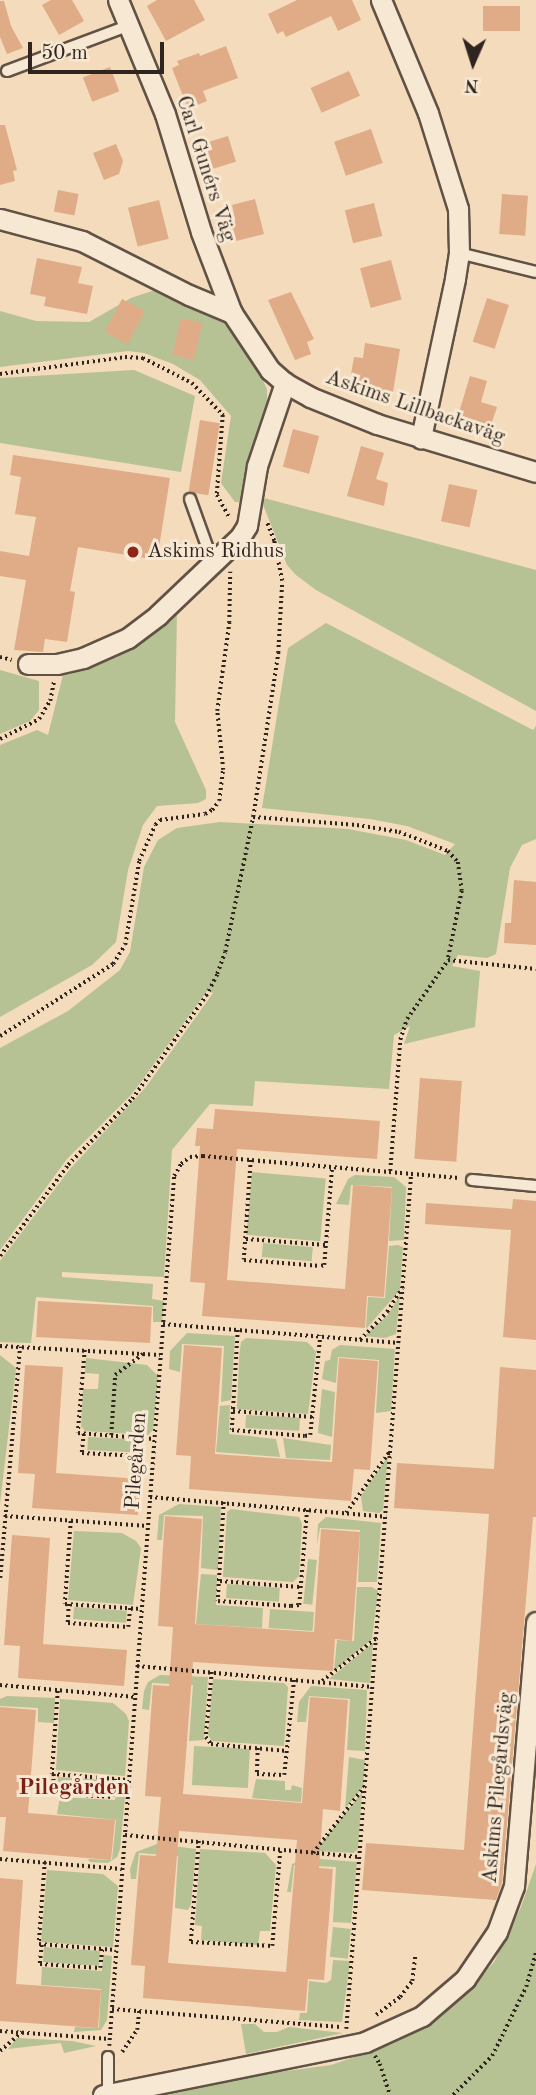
<!DOCTYPE html>
<meta charset="utf-8">
<style>
body{margin:0}
#map{position:relative;width:536px;height:2095px;overflow:hidden;background:#f3dbbb;font-family:"Old Standard TT",serif}
div>[style]{position:absolute}
[style*='--x']{left:calc(var(--x)*1px);top:calc(var(--y)*1px);width:calc(var(--w)*1px);rotate:calc(var(--a)*1deg)}
.green>*{inset:0;background:#b6c194;transform-origin:0 0}
.building>*{inset:0;background:#e0ac87;transform-origin:0 0}
.path>*{height:3.5px;margin-top:-1.75px;transform-origin:0;background:repeating-linear-gradient(90deg,#30241e 0 2px,transparent 0 5.5px)}
.roads{filter:drop-shadow(2px 0 #615245) drop-shadow(-2px 0 #615245) drop-shadow(0 2px #615245) drop-shadow(0 -2px #615245)}
.service>*{height:10px;margin:-5px;padding:0 5px;transform-origin:5px;border-radius:5px;background:#f7e8d3}
.minor>*{height:19px;margin:-9.5px;padding:0 9.5px;transform-origin:9.5px;border-radius:9.5px;background:#f7e8d3}
.dots>*{width:19px;height:19px;translate:-50% -50%;box-sizing:border-box;border:4px solid #f7e8d3;border-radius:50%}
span{translate:-50% -50%;white-space:nowrap;text-align:center;line-height:1.15;-webkit-text-stroke:6px #f7e8d3;paint-order:stroke}
.street-label{font-size:21px;color:#30241e}
.poi-label{font-size:21px;color:#30241e}
.left{translate:0 -50%;text-align:left}
.neighbourhood-label{font-size:23px;color:#7a1f14;font-weight:700}
.north{position:absolute;left:438px;top:28px;width:70px;height:70px;-webkit-text-stroke:5px #f7e8d3;paint-order:stroke;rotate:183deg;font-size:19px;font-weight:700;line-height:28px;text-align:center;color:#30241e}
.north::after{content:'';display:block;margin:auto;width:24px;height:32px;background:#30241e;clip-path:polygon(50% 0,100% 100%,50% 72%,0 100%)}
.scale{position:absolute;left:28px;top:42px;width:136px;height:32px;box-sizing:border-box;border:4px solid #30241e;border-top:0;padding-left:9px;font-size:21px;line-height:24px;white-space:nowrap;color:#30241e;-webkit-text-stroke:5px #f7e8d3;paint-order:stroke}
</style>
<div id="map">
<div class="green">
<i style="clip-path:polygon(155px 290px,202px 309px,223px 322px,257px 368px,267px 389px,267px 401px,242px 502px,235px 502px,221px 483px,231px 416px,200px 380px,173px 364px,144px 353px,128px 351px,0 367px,0 311px,36px 321px,89px 322px,131px 298px)"></i>
<i style="clip-path:polygon(134px 370px,195px 396px,181px 472px,0 443px,0 378px)"></i>
<i style="clip-path:polygon(260px 497px,536px 570px,536px 711px,316px 590px,296px 575px,287px 565px)"></i>
<i style="clip-path:polygon(177px 611px,175px 722px,206px 790px,206px 799px,198px 803px,157px 806px,143px 825px,128px 870px,116px 942px,92px 965px,0 1017px,0 745px,37px 730px,48px 735px,63px 675px,115px 654px,146px 637px)"></i>
<i style="clip-path:polygon(326px 623px,533px 730px,536px 726px,536px 839px,522px 845px,510px 868px,496px 954px,487px 958px,458px 955px,452px 966px,480px 971px,475px 1027px,404px 1044px,410px 1026px,394px 1035px,389px 1089px,255px 1081px,253px 1106px,210px 1104px,172px 1150px,164px 1277px,62px 1272px,62px 1277px,153px 1284px,152px 1299px,164px 1301px,162px 1322px,153px 1322px,153px 1306px,36px 1297px,31px 1343px,0 1342px,0 1261px,70px 1169px,146px 1087px,213px 993px,207px 991px,132px 1094px,67px 1159px,0 1250px,0 1048px,68px 1011px,120px 970px,130px 952px,144px 867px,158px 840px,177px 828px,220px 822px,348px 829px,406px 840px,445px 855px,455px 844px,407px 826px,370px 819px,262px 808px,288px 648px)"></i>
<i style="clip-path:polygon(0 670px,39px 681px,39px 710px,30px 721px,0 734px)"></i>
<i style="left:252px;top:1172px;width:74px;height:63px;rotate:5deg"></i>
<i style="clip-path:polygon(355px 1175px,394px 1177px,406px 1187px,404px 1240px,389px 1241px,392px 1187px,351px 1185px,349px 1205px,336px 1204px,348px 1179px)"></i>
<i style="left:263px;top:1243px;width:50px;height:14px;rotate:5deg"></i>
<i style="clip-path:polygon(398px 1245px,403px 1247px,400px 1290px,366px 1329px,368px 1297px,385px 1298px,389px 1246px)"></i>
<i style="clip-path:polygon(400px 1295px,396px 1334px,385px 1338px,364px 1336px,388px 1315px)"></i>
<i style="clip-path:polygon(187px 1333px,235px 1336px,231px 1400px,221px 1402px,224px 1346px,182px 1344px,180px 1372px,169px 1369px,170px 1351px)"></i>
<i style="clip-path:polygon(246px 1338px,307px 1342px,312px 1347px,316px 1352px,308px 1414px,237px 1409px,239px 1357px,241px 1342px)"></i>
<i style="clip-path:polygon(340px 1345px,395px 1349px,391px 1411px,376px 1413px,379px 1360px,338px 1357px,336px 1383px,322px 1379px,325px 1361px,330px 1360px,332px 1350px)"></i>
<i style="clip-path:polygon(0 1355px,16px 1368px,0 1504px)"></i>
<i style="clip-path:polygon(86px 1358px,147px 1365px,158px 1376px,153px 1430px,148px 1435px,85px 1431px,81px 1426px,83px 1389px,98px 1389px,99px 1374px,85px 1373px)"></i>
<i style="clip-path:polygon(322px 1389px,335px 1392px,332px 1437px,318px 1433px)"></i>
<i style="clip-path:polygon(230px 1405px,229px 1434px,276px 1439px,280px 1457px,216px 1452px,220px 1406px)"></i>
<i style="left:246px;top:1415px;width:54px;height:13px;rotate:3deg"></i>
<i style="left:88px;top:1437px;width:50px;height:13px;rotate:3deg"></i>
<i style="clip-path:polygon(283px 1438px,331px 1445px,330px 1460px,286px 1458px)"></i>
<i style="clip-path:polygon(388px 1456px,383px 1510px,379px 1513px,363px 1511px,361px 1496px)"></i>
<i style="clip-path:polygon(179px 1504px,221px 1507px,218px 1570px,201px 1568px,203px 1516px,164px 1515px,162px 1540px,157px 1540px,159px 1515px)"></i>
<i style="clip-path:polygon(231px 1509px,299px 1517px,302px 1524px,299px 1576px,293px 1582px,223px 1577px,227px 1512px)"></i>
<i style="clip-path:polygon(326px 1517px,381px 1523px,377px 1582px,358px 1582px,360px 1530px,320px 1528px,317px 1544px,318px 1524px)"></i>
<i style="clip-path:polygon(74px 1531px,122px 1533px,136px 1541px,141px 1548px,133px 1605px,68px 1600px)"></i>
<i style="left:308px;top:1559px;width:9px;height:45px;rotate:6deg"></i>
<i style="clip-path:polygon(201px 1574px,217px 1575px,216px 1605px,263px 1608px,262px 1628px,196px 1624px)"></i>
<i style="left:227px;top:1584px;width:53px;height:14px;rotate:4deg"></i>
<i style="clip-path:polygon(357px 1587px,372px 1587px,378px 1591px,372px 1639px,334px 1671px,337px 1640px,354px 1641px)"></i>
<i style="left:74px;top:1607px;width:53px;height:12px;rotate:4deg"></i>
<i style="left:270px;top:1609px;width:44px;height:19px;rotate:4deg"></i>
<i style="clip-path:polygon(373px 1643px,370px 1683px,329px 1679px)"></i>
<i style="clip-path:polygon(160px 1675px,208px 1677px,204px 1740px,189px 1741px,193px 1685px,152px 1683px,149px 1710px,142px 1709px,144px 1691px,148px 1682px)"></i>
<i style="clip-path:polygon(213px 1679px,284px 1683px,288px 1687px,284px 1746px,212px 1741px,208px 1735px)"></i>
<i style="clip-path:polygon(311px 1686px,367px 1690px,365px 1751px,347px 1750px,350px 1699px,309px 1696px,306px 1722px,297px 1722px,299px 1702px)"></i>
<i style="clip-path:polygon(7px 1696px,55px 1698px,54px 1723px,38px 1722px,38px 1708px,0 1706px,0 1699px)"></i>
<i style="clip-path:polygon(60px 1699px,113px 1703px,126px 1714px,129px 1721px,125px 1776px,56px 1770px)"></i>
<i style="left:194px;top:1746px;width:56px;height:39px;rotate:3deg"></i>
<i style="clip-path:polygon(349px 1757px,365px 1760px,363px 1787px,345px 1809px)"></i>
<i style="left:58px;top:1777px;width:55px;height:15px;rotate:4deg"></i>
<i style="clip-path:polygon(256px 1779px,285px 1781px,285px 1790px,291px 1790px,292px 1785px,302px 1788px,301px 1802px,252px 1798px)"></i>
<i style="clip-path:polygon(117px 1786px,126px 1787px,120px 1849px,117px 1857px,108px 1863px,90px 1862px,88px 1859px,112px 1860px,116px 1820px,57px 1814px,60px 1797px,115px 1800px)"></i>
<i style="clip-path:polygon(362px 1792px,358px 1849px,354px 1853px,315px 1851px)"></i>
<i style="clip-path:polygon(157px 1844px,196px 1849px,191px 1904px,188px 1910px,175px 1908px,178px 1856px,139px 1853px,136px 1879px,131px 1879px,130px 1869px,136px 1852px)"></i>
<i style="clip-path:polygon(200px 1849px,265px 1853px,276px 1865px,270px 1931px,260px 1931px,258px 1945px,201px 1940px,202px 1926px,195px 1925px)"></i>
<i style="clip-path:polygon(308px 1858px,357px 1862px,351px 1923px,333px 1922px,336px 1867px,294px 1865px,291px 1892px,287px 1892px,292px 1864px)"></i>
<i style="clip-path:polygon(536px 1864px,536px 2095px,167px 2095px,264px 2074px,331px 2065px,392px 2044px,436px 2021px,463px 1997px,494px 1962px,521px 1907px)"></i>
<i style="clip-path:polygon(47px 1870px,103px 1874px,118px 1886px,113px 1947px,41px 1942px)"></i>
<i style="left:333px;top:1927px;width:18px;height:30px;rotate:6deg"></i>
<i style="left:44px;top:1947px;width:56px;height:15px;rotate:4deg"></i>
<i style="clip-path:polygon(103px 1955px,112px 1956px,107px 2020px,101px 2030px,74px 2032px,75px 2027px,99px 2028px,101px 1989px,41px 1985px,42px 1967px,102px 1971px)"></i>
<i style="clip-path:polygon(333px 1960px,350px 1961px,342px 2022px,299px 2020px,300px 2013px,307px 2013px,309px 1981px,326px 1983px,331px 1980px)"></i>
<i style="clip-path:polygon(241px 2024px,255px 2024px,264px 2032px,277px 2032px,289px 2027px,343px 2033px,246px 2054px)"></i>
<i style="clip-path:polygon(17px 2038px,72px 2041px,96px 2046px,64px 2053px,61px 2043px,8px 2049px)"></i>
</div>
<div class="building">
<i style="clip-path:polygon(51px 0,72px 0,84px 21px,59px 35px,42px 5px)"></i>
<i style="clip-path:polygon(157px 0,194px 0,205px 20px,166px 41px,147px 6px)"></i>
<i style="clip-path:polygon(297px 0,352px 0,361px 20px,338px 31px,331px 16px,286px 37px,283px 31px,277px 34px,268px 14px)"></i>
<i style="clip-path:polygon(0 1px,4px 1px,11px 26px,23px 48px,7px 54px,0 37px)"></i>
<i style="left:483px;top:6px;width:37px;height:25px"></i>
<i style="clip-path:polygon(226px 46px,238px 78px,203px 91px,207px 101px,188px 109px,172px 68px,179px 65px,177px 61px,199px 53px,200px 56px)"></i>
<i style="left:110px;top:67px;width:26px;height:29px;rotate:69deg"></i>
<i style="left:349px;top:71px;width:27px;height:42px;rotate:66deg"></i>
<i style="clip-path:polygon(0 125px,5px 125px,17px 170px,13px 171px,15px 181px,0 185px)"></i>
<i style="left:371px;top:129px;width:36px;height:39px;rotate:71deg"></i>
<i style="left:228px;top:136px;width:27px;height:29px;rotate:73deg"></i>
<i style="clip-path:polygon(116px 144px,123px 161px,119px 174px,104px 180px,93px 153px)"></i>
<i style="left:58px;top:190px;width:21px;height:22px;rotate:11deg"></i>
<i style="left:502px;top:194px;width:26px;height:40px;rotate:4deg"></i>
<i style="clip-path:polygon(255px 199px,264px 234px,236px 241px,231px 220px,235px 219px,232px 205px)"></i>
<i style="left:159px;top:200px;width:40px;height:32px;rotate:76deg"></i>
<i style="left:374px;top:203px;width:34px;height:30px;rotate:76deg"></i>
<i style="clip-path:polygon(37px 258px,82px 267px,78px 283px,93px 286px,87px 314px,44px 306px,46px 297px,30px 294px)"></i>
<i style="left:391px;top:260px;width:41px;height:32px;rotate:75deg"></i>
<i style="clip-path:polygon(291px 292px,314px 339px,307px 342px,311px 354px,295px 360px,268px 300px)"></i>
<i style="left:487px;top:298px;width:23px;height:46px;rotate:18deg"></i>
<i style="left:122px;top:299px;width:26px;height:37px;rotate:28deg"></i>
<i style="left:181px;top:318px;width:22px;height:38px;rotate:13deg"></i>
<i style="clip-path:polygon(365px 343px,400px 349px,392px 398px,348px 391px,354px 357px,363px 358px)"></i>
<i style="clip-path:polygon(470px 376px,487px 381px,481px 402px,497px 407px,490px 428px,457px 419px)"></i>
<i style="left:200px;top:420px;width:20px;height:73px;rotate:9deg"></i>
<i style="left:293px;top:429px;width:27px;height:39px;rotate:15deg"></i>
<i style="clip-path:polygon(361px 446px,384px 453px,376px 479px,388px 483px,384px 506px,347px 496px)"></i>
<i style="clip-path:polygon(13px 455px,170px 478px,157px 560px,78px 547px,70px 591px,75px 592px,67px 642px,45px 639px,43px 652px,14px 650px,26px 580px,0 576px,0 551px,29px 556px,36px 517px,15px 514px,21px 477px,10px 475px)"></i>
<i style="left:449px;top:484px;width:29px;height:38px;rotate:12deg"></i>
<i style="clip-path:polygon(514px 880px,536px 882px,536px 945px,504px 943px,505px 923px,511px 923px)"></i>
<i style="left:420px;top:1078px;width:42px;height:81px;rotate:4deg"></i>
<i style="clip-path:polygon(215px 1109px,380px 1121px,377px 1159px,237px 1149px,227px 1280px,345px 1289px,353px 1185px,392px 1188px,384px 1297px,367px 1296px,365px 1328px,202px 1316px,205px 1283px,190px 1282px,200px 1146px,195px 1146px,197px 1128px,213px 1129px)"></i>
<i style="clip-path:polygon(513px 1199px,536px 1201px,536px 1340px,503px 1337px,511px 1230px,425px 1224px,426px 1203px,512px 1209px)"></i>
<i style="left:38px;top:1301px;width:114px;height:36px;rotate:3deg"></i>
<i style="clip-path:polygon(184px 1345px,222px 1348px,215px 1454px,332px 1462px,339px 1358px,378px 1361px,370px 1470px,354px 1469px,351px 1501px,189px 1489px,191px 1456px,176px 1455px)"></i>
<i style="clip-path:polygon(25px 1365px,63px 1367px,56px 1473px,140px 1479px,138px 1515px,32px 1508px,35px 1474px,18px 1473px)"></i>
<i style="clip-path:polygon(500px 1367px,536px 1370px,536px 1517px,533px 1517px,502px 1883px,496px 1900px,362px 1890px,366px 1843px,464px 1850px,489px 1514px,394px 1508px,397px 1463px,494px 1469px)"></i>
<i style="clip-path:polygon(evenodd,165px 1516px,202px 1519px,195px 1624px,314px 1632px,321px 1529px,360px 1532px,352px 1641px,335px 1639px,333px 1671px,193px 1662px,183px 1794px,302px 1803px,310px 1697px,348px 1700px,340px 1811px,323px 1809px,319px 1868px,333px 1869px,324px 1980px,308px 1979px,305px 2011px,143px 1998px,145px 1966px,131px 1965px,140px 1855px,156px 1856px,161px 1797px,145px 1796px,153px 1685px,169px 1686px,173px 1627px,158px 1626px,165px 1516px,179px 1831px,297px 1840px,286px 1972px,168px 1963px,179px 1831px)"></i>
<i style="clip-path:polygon(12px 1535px,50px 1538px,43px 1644px,127px 1650px,124px 1686px,18px 1678px,20px 1646px,4px 1645px)"></i>
<i style="clip-path:polygon(0 1707px,36px 1710px,28px 1813px,115px 1820px,111px 1860px,3px 1851px,6px 1817px,0 1817px)"></i>
<i style="clip-path:polygon(0 1878px,23px 1880px,16px 1984px,101px 1990px,98px 2028px,0 2021px)"></i>
</div>
<div class="path">
<i style="--x:0;--y:374;--w:126;--a:-7.7"></i>
<i style="--x:125;--y:357;--w:18;--a:3"></i>
<i style="--x:143;--y:358;--w:55;--a:27"></i>
<i style="--x:192;--y:383;--w:45;--a:45.9"></i>
<i style="--x:223;--y:415;--w:80;--a:94.3"></i>
<i style="--x:217;--y:495;--w:26;--a:61"></i>
<i style="--x:0;--y:657;--w:12;--a:14"></i>
<i style="--x:0;--y:739;--w:44;--a:-27.1"></i>
<i style="--x:39;--y:719;--w:21;--a:-59"></i>
<i style="--x:50;--y:701;--w:21;--a:-79"></i>
<i style="--x:253;--y:817;--w:104;--a:4.4"></i>
<i style="--x:357;--y:825;--w:43;--a:9.5"></i>
<i style="--x:399;--y:832;--w:53;--a:21.2"></i>
<i style="--x:448;--y:851;--w:15;--a:48"></i>
<i style="--x:458;--y:862;--w:29;--a:82"></i>
<i style="--x:462;--y:891;--w:70;--a:101.5"></i>
<i style="--x:448;--y:960;--w:88;--a:5.8"></i>
<i style="--x:0;--y:1036;--w:134;--a:-32.5"></i>
<i style="--x:113;--y:964;--w:22;--a:-58"></i>
<i style="--x:125;--y:945;--w:85;--a:-80.5"></i>
<i style="--x:139;--y:861;--w:39;--a:-66"></i>
<i style="--x:155;--y:825;--w:7;--a:-45"></i>
<i style="--x:160;--y:820;--w:45;--a:-7.6"></i>
<i style="--x:205;--y:814;--w:8;--a:-30"></i>
<i style="--x:212;--y:810;--w:11;--a:-52"></i>
<i style="--x:219;--y:801;--w:31;--a:-83"></i>
<i style="--x:223;--y:770;--w:59;--a:-95.8"></i>
<i style="--x:217;--y:711;--w:89;--a:-82.2"></i>
<i style="--x:229;--y:623;--w:51;--a:-88.9"></i>
<i style="--x:251;--y:1160;--w:100;--a:94"></i>
<i style="--x:244;--y:1260;--w:77;--a:4.5"></i>
<i style="--x:321;--y:1266;--w:3;--a:-18"></i>
<i style="--x:324;--y:1265;--w:99;--a:-85.4"></i>
<i style="--x:390;--y:1171;--w:131;--a:-85.6"></i>
<i style="--x:400;--y:1040;--w:22;--a:-72"></i>
<i style="--x:407;--y:1019;--w:72;--a:-55.2"></i>
<i style="--x:246;--y:1239;--w:80;--a:4.3"></i>
<i style="--x:0;--y:1256;--w:114;--a:-53.2"></i>
<i style="--x:68;--y:1165;--w:92;--a:-45.9"></i>
<i style="--x:132;--y:1099;--w:127;--a:-54.3"></i>
<i style="--x:206;--y:996;--w:25;--a:-63"></i>
<i style="--x:217;--y:974;--w:23;--a:-70"></i>
<i style="--x:225;--y:952;--w:138;--a:-78.3"></i>
<i style="--x:253;--y:817;--w:166;--a:-81.3"></i>
<i style="--x:278;--y:653;--w:72;--a:-86.8"></i>
<i style="--x:282;--y:581;--w:41;--a:-101.3"></i>
<i style="--x:274;--y:541;--w:19;--a:-111"></i>
<i style="--x:163;--y:1324;--w:237;--a:4.6"></i>
<i style="--x:238;--y:1330;--w:100;--a:93.4"></i>
<i style="--x:232;--y:1430;--w:73;--a:4.7"></i>
<i style="--x:305;--y:1436;--w:5;--a:-11"></i>
<i style="--x:310;--y:1435;--w:100;--a:-84.2"></i>
<i style="--x:360;--y:1340;--w:39;--a:-46"></i>
<i style="--x:387;--y:1312;--w:28;--a:-58"></i>
<i style="--x:0;--y:1346;--w:160;--a:3.2"></i>
<i style="--x:85;--y:1350;--w:83;--a:94.8"></i>
<i style="--x:78;--y:1433;--w:76;--a:4.5"></i>
<i style="--x:233;--y:1411;--w:79;--a:4.3"></i>
<i style="--x:84;--y:1434;--w:19;--a:96"></i>
<i style="--x:82;--y:1453;--w:58;--a:3"></i>
<i style="--x:140;--y:1456;--w:18;--a:-87"></i>
<i style="--x:111;--y:1435;--w:60;--a:-86.2"></i>
<i style="--x:115;--y:1375;--w:35;--a:-37"></i>
<i style="--x:150;--y:1497;--w:237;--a:4.8"></i>
<i style="--x:224;--y:1502;--w:99;--a:93.5"></i>
<i style="--x:218;--y:1601;--w:73;--a:3.9"></i>
<i style="--x:291;--y:1606;--w:8;--a:-7"></i>
<i style="--x:299;--y:1605;--w:97;--a:-85.3"></i>
<i style="--x:346;--y:1513;--w:76;--a:-54.6"></i>
<i style="--x:5;--y:1516;--w:143;--a:4"></i>
<i style="--x:71;--y:1521;--w:83;--a:94.1"></i>
<i style="--x:65;--y:1604;--w:76;--a:3.8"></i>
<i style="--x:0;--y:1578;--w:232;--a:-85.1"></i>
<i style="--x:220;--y:1581;--w:80;--a:4.3"></i>
<i style="--x:69;--y:1604;--w:19;--a:93"></i>
<i style="--x:68;--y:1623;--w:60;--a:3.8"></i>
<i style="--x:128;--y:1627;--w:19;--a:-84"></i>
<i style="--x:137;--y:1666;--w:236;--a:5.1"></i>
<i style="--x:212;--y:1672;--w:65;--a:95.3"></i>
<i style="--x:206;--y:1737;--w:9;--a:54"></i>
<i style="--x:211;--y:1744;--w:76;--a:5.3"></i>
<i style="--x:322;--y:1681;--w:68;--a:-38.4"></i>
<i style="--x:0;--y:1685;--w:136;--a:5.1"></i>
<i style="--x:58;--y:1691;--w:83;--a:94.1"></i>
<i style="--x:52;--y:1774;--w:77;--a:4.5"></i>
<i style="--x:258;--y:1748;--w:26;--a:92"></i>
<i style="--x:257;--y:1774;--w:27;--a:2"></i>
<i style="--x:284;--y:1775;--w:98;--a:-84.1"></i>
<i style="--x:54;--y:1774;--w:19;--a:93"></i>
<i style="--x:53;--y:1793;--w:60;--a:3.8"></i>
<i style="--x:113;--y:1797;--w:18;--a:-84"></i>
<i style="--x:125;--y:1835;--w:235;--a:5.4"></i>
<i style="--x:199;--y:1841;--w:101;--a:94.5"></i>
<i style="--x:191;--y:1942;--w:81;--a:2.8"></i>
<i style="--x:272;--y:1946;--w:95;--a:-85.2"></i>
<i style="--x:313;--y:1853;--w:83;--a:-52.3"></i>
<i style="--x:0;--y:1859;--w:122;--a:4.7"></i>
<i style="--x:45;--y:1862;--w:82;--a:94.2"></i>
<i style="--x:39;--y:1944;--w:77;--a:4.5"></i>
<i style="--x:42;--y:1945;--w:19;--a:96"></i>
<i style="--x:40;--y:1964;--w:60;--a:3.8"></i>
<i style="--x:100;--y:1968;--w:19;--a:-84"></i>
<i style="--x:112;--y:2009;--w:229;--a:4.5"></i>
<i style="--x:376;--y:2015;--w:30;--a:-37"></i>
<i style="--x:400;--y:1997;--w:20;--a:-53"></i>
<i style="--x:412;--y:1981;--w:25;--a:-83"></i>
<i style="--x:346;--y:2029;--w:858;--a:-85.66"></i>
<i style="--x:0;--y:2031;--w:110;--a:4.2"></i>
<i style="--x:109;--y:2046;--w:872;--a:-85.73"></i>
<i style="--x:174;--y:1176;--w:14;--a:-60"></i>
<i style="--x:181;--y:1164;--w:11;--a:-38"></i>
<i style="--x:190;--y:1157;--w:13;--a:-4"></i>
<i style="--x:203;--y:1156;--w:257;--a:4.9"></i>
<i style="--x:0;--y:2051;--w:29;--a:-41"></i>
<i style="--x:122;--y:2052;--w:27;--a:-56"></i>
<i style="--x:137;--y:2030;--w:19;--a:-84"></i>
<i style="--x:375;--y:2056;--w:9;--a:58"></i>
<i style="--x:380;--y:2064;--w:33;--a:72"></i>
<i style="--x:453;--y:2095;--w:55;--a:-45"></i>
<i style="--x:492;--y:2056;--w:77;--a:-63.8"></i>
<i style="--x:526;--y:1987;--w:35;--a:-74"></i>
</div>
<div class="roads">
<div class="service">
<i style="--x:7;--y:71;--w:131;--a:-20.5"></i>
<i style="--x:459;--y:253;--w:79;--a:13.9"></i>
<i style="--x:190;--y:499;--w:68;--a:70.2"></i>
<i style="--x:472;--y:1180;--w:64;--a:5.4"></i>
<i style="--x:108;--y:2094;--w:37;--a:-90"></i>
</div>
<div class="minor">
<i style="--x:118;--y:0;--w:123;--a:67.6"></i>
<i style="--x:165;--y:114;--w:123;--a:73"></i>
<i style="--x:201;--y:232;--w:87;--a:69.1"></i>
<i style="--x:381;--y:0;--w:122;--a:67.4"></i>
<i style="--x:428;--y:113;--w:101;--a:72.6"></i>
<i style="--x:458;--y:209;--w:44;--a:88.7"></i>
<i style="--x:459;--y:253;--w:26;--a:99"></i>
<i style="--x:455;--y:279;--w:163;--a:102.1"></i>
<i style="--x:0;--y:219;--w:85;--a:15"></i>
<i style="--x:82;--y:241;--w:120;--a:26.8"></i>
<i style="--x:189;--y:295;--w:47;--a:22.7"></i>
<i style="--x:232;--y:313;--w:69;--a:56.3"></i>
<i style="--x:270;--y:370;--w:20;--a:41"></i>
<i style="--x:285;--y:383;--w:29;--a:29"></i>
<i style="--x:310;--y:397;--w:72;--a:21.9"></i>
<i style="--x:377;--y:424;--w:166;--a:16.8"></i>
<i style="--x:28;--y:664;--w:29;--a:0"></i>
<i style="--x:57;--y:664;--w:27;--a:-13"></i>
<i style="--x:83;--y:658;--w:49;--a:-24"></i>
<i style="--x:128;--y:638;--w:38;--a:-37"></i>
<i style="--x:158;--y:615;--w:113;--a:-43.6"></i>
<i style="--x:240;--y:537;--w:13;--a:-58"></i>
<i style="--x:247;--y:526;--w:61;--a:-80.5"></i>
<i style="--x:257;--y:466;--w:88;--a:-71.4"></i>
<i style="--x:103;--y:2095;--w:267;--a:-11.4"></i>
<i style="--x:365;--y:2042;--w:63;--a:-24.5"></i>
<i style="--x:422;--y:2016;--w:57;--a:-40.7"></i>
<i style="--x:465;--y:1979;--w:57;--a:-55.8"></i>
<i style="--x:497;--y:1932;--w:49;--a:-69.7"></i>
<i style="--x:514;--y:1886;--w:265;--a:-85.2"></i>
</div>
</div>
<div class="dots">
<i style="left:133px;top:552px;background:#8f2418"></i>
</div>
<div class="street-label">
<span style="left:205px;top:169px;rotate:72deg">Carl Gunérs Väg</span>
<span style="left:415px;top:408px;rotate:19deg">Askims Lillbackaväg</span>
<span style="left:137px;top:1461px;rotate:-86deg">Pilegården</span>
<span style="left:499px;top:1788px;rotate:-85deg">Askims Pilegårdsväg</span>
</div>
<div class="poi-label">
<span class="left" style="left:147px;top:552px">Askims Ridhus</span>
</div>
<div class="neighbourhood-label">
<span style="left:74px;top:1788px">Pilegården</span>
</div>
<div class="north">N</div>
<div class="scale">50 m</div>
</div>
